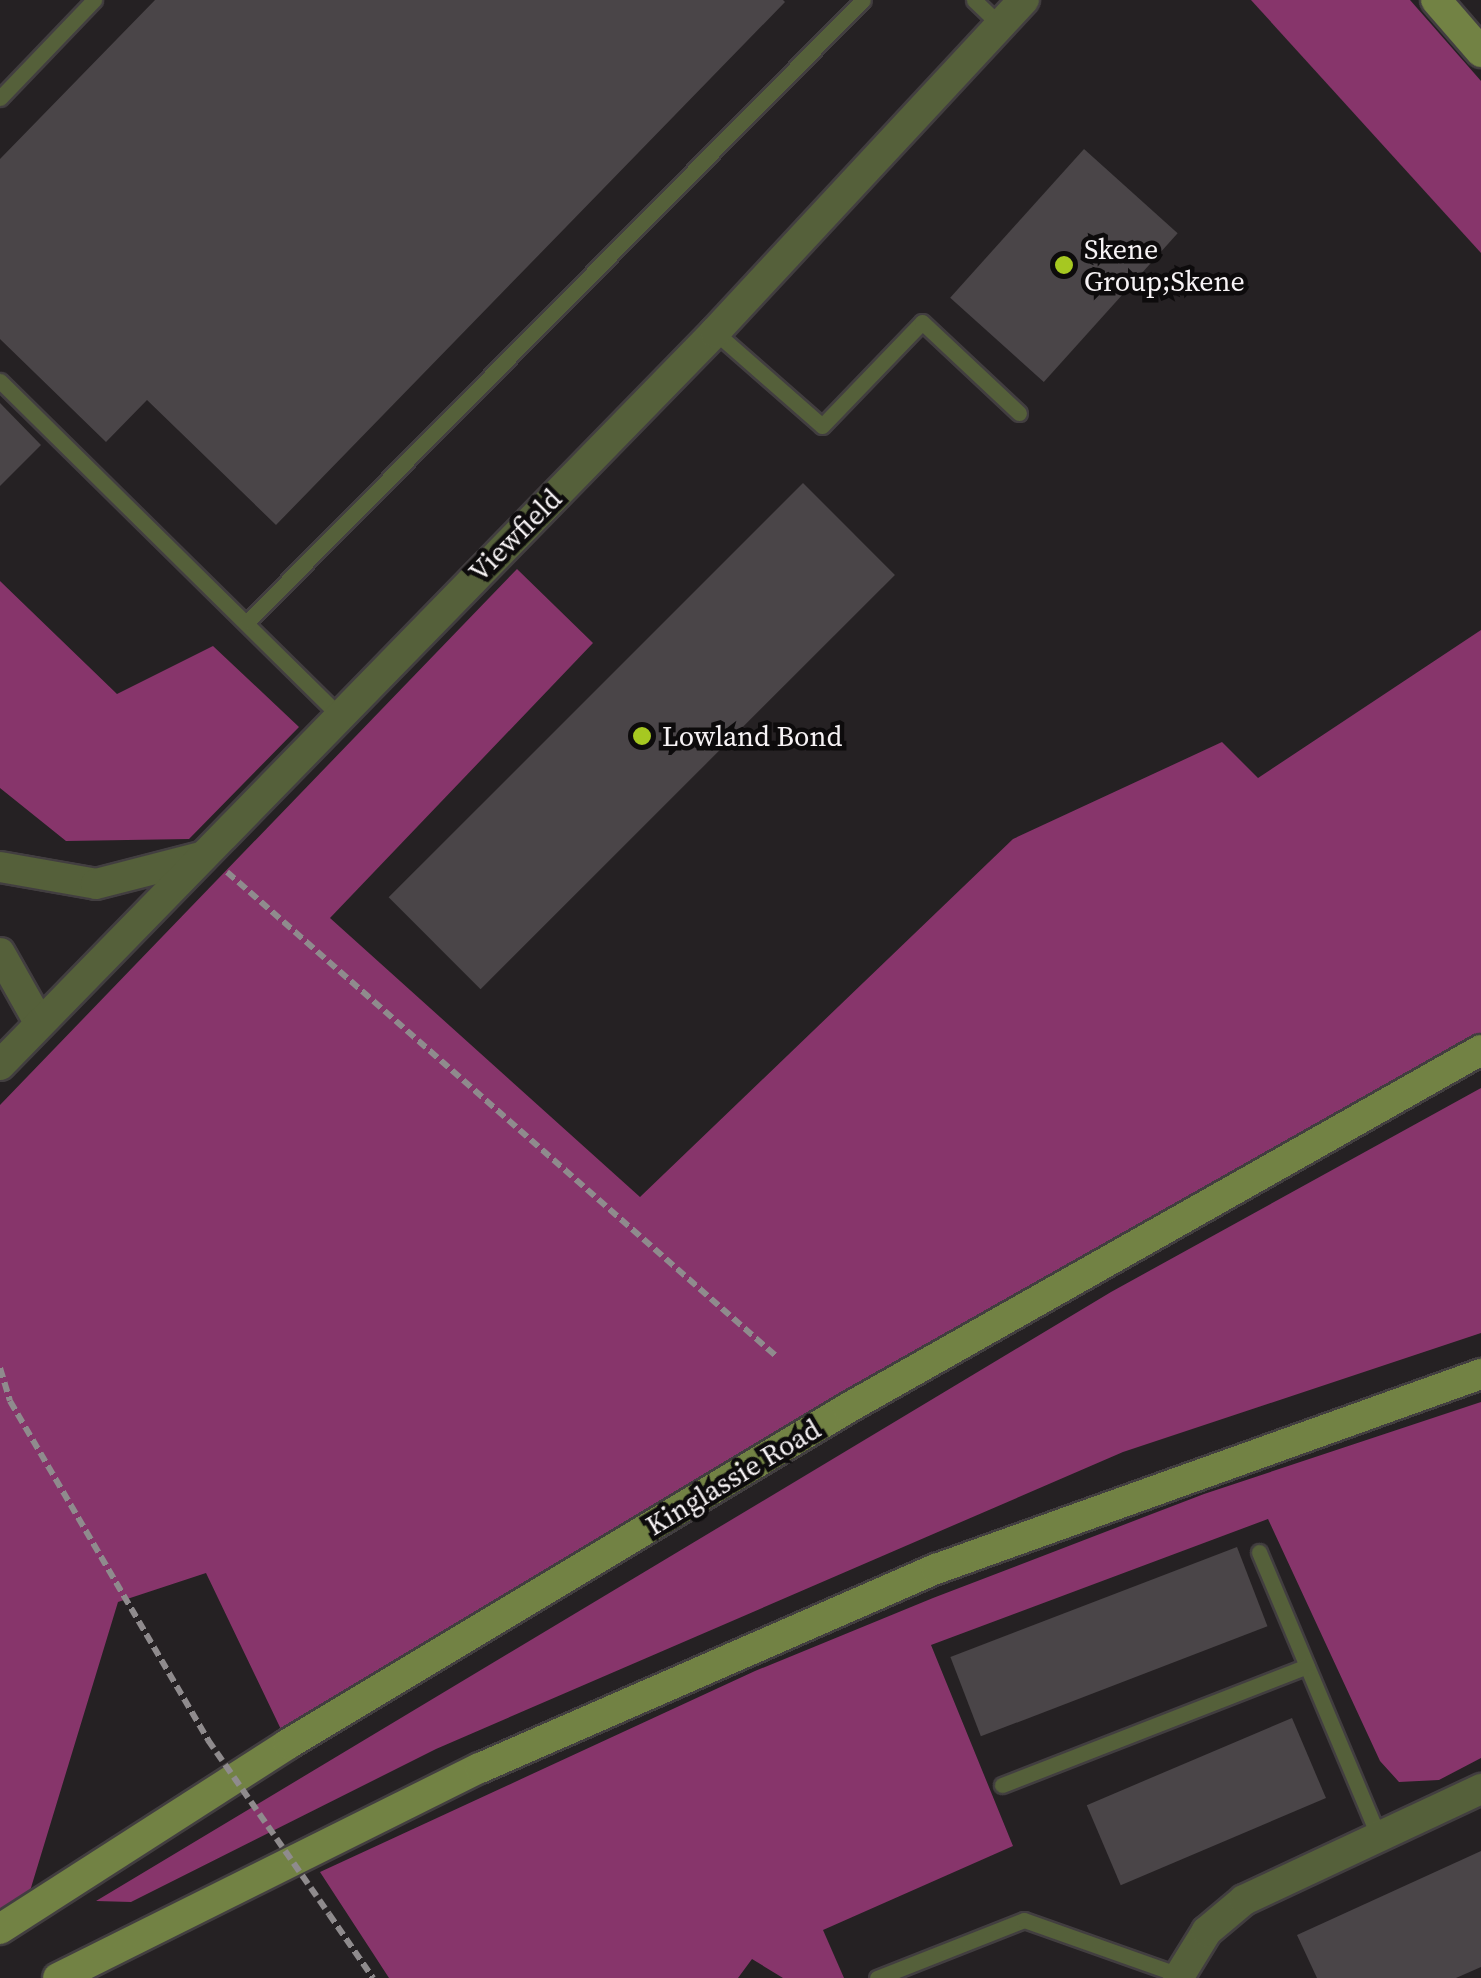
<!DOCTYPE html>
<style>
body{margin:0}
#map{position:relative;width:1481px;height:1978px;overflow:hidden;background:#252123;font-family:"Source Serif 4",serif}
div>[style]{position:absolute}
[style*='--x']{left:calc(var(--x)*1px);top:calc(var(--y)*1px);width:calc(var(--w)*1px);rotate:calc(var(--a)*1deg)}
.forest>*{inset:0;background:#87356b}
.building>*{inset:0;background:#4a4548;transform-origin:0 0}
.path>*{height:6px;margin-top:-3px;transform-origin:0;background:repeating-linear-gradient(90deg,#8f8b8d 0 10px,transparent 0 15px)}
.roads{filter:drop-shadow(2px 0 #423e40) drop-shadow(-2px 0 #423e40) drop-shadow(0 2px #423e40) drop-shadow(0 -2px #423e40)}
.lane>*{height:15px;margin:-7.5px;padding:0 7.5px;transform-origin:7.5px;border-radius:7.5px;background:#55603a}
.street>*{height:30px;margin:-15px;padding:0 15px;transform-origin:15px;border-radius:15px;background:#55603a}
.secondary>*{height:30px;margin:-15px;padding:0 15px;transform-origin:15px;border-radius:15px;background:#728244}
.path-bridge>*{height:6px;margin-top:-3px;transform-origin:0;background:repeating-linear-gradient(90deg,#8f8b8d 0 10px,transparent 0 15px)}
.dots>*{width:28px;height:28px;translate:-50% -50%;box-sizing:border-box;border:5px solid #0d0b0c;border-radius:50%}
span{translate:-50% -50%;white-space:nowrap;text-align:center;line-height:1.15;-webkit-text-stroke:9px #0d0b0c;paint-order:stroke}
.poi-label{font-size:28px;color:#f7f3f5}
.left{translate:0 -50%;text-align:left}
.street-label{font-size:28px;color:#f7f3f5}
</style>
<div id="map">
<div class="forest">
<i style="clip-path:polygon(1251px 0,1410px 0,1481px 81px,1481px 253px)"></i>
<i style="clip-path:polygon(517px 569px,593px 643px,330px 918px,640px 1197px,1013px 839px,1222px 742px,1258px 778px,1481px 630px,1481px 1050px,288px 1744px,206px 1573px,118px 1602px,23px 1914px,0 1929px,0 1105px)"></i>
<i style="clip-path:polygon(0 581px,117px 694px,213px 646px,299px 727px,189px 839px,66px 841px,0 788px)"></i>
<i style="clip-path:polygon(1481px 1088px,1481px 1333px,1123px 1452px,436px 1749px,131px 1902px,96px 1901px,1111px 1292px)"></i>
<i style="clip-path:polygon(1481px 1402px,1481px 1758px,1439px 1780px,1399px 1782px,1380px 1761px,1268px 1519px,931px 1645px,1013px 1846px,823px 1930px,844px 1978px,783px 1978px,752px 1959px,738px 1978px,389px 1978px,320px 1872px,755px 1671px,933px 1598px,1204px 1494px)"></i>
</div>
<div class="building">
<i style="clip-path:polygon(155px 0,783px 0,785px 2px,276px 525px,147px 400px,106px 442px,0 339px,0 159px)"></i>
<i style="left:1084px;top:149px;width:126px;height:200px;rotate:42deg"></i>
<i style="clip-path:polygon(0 403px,41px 445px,0 486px)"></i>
<i style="left:803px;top:483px;width:130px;height:586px;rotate:45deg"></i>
<i style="left:1237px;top:1547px;width:85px;height:307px;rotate:69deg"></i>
<i style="left:1292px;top:1718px;width:87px;height:223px;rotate:67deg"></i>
<i style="clip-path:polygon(1481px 1851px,1481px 1967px,1456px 1978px,1317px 1978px,1297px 1935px)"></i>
</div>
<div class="path">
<i style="--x:227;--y:872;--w:732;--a:41.4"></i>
<i style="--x:0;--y:1368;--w:34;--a:73"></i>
<i style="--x:10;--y:1401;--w:393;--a:59.7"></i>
<i style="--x:329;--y:1914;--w:78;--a:55.5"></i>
</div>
<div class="roads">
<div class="lane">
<i style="--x:974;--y:0;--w:36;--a:44"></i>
<i style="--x:0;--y:98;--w:136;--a:-46.2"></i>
<i style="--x:715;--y:332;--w:142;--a:41.3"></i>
<i style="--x:822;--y:426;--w:144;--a:-46.1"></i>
<i style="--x:922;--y:322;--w:133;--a:43.2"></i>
<i style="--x:0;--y:381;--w:474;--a:44.6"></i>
<i style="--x:247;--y:622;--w:875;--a:-45.28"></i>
<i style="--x:1259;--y:1552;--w:307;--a:67.2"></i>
<i style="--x:1002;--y:1785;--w:327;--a:-21.3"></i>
<i style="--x:877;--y:1978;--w:158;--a:-21.5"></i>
<i style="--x:1024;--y:1920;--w:164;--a:19.5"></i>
</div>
<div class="street">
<i style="--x:0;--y:867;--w:97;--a:10"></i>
<i style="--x:96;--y:884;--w:108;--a:-14.4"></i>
<i style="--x:0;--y:953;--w:81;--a:60.6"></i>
<i style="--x:0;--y:1065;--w:1024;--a:-45.71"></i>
<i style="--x:715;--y:332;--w:454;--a:-47.1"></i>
<i style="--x:1178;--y:1978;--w:55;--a:-58.3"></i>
<i style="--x:1207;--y:1931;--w:48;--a:-40"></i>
<i style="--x:1244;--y:1900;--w:262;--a:-25.1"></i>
</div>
<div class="secondary">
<i style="--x:1436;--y:0;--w:69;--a:49.1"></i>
<i style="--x:0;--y:1929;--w:342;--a:-32.7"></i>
<i style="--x:288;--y:1744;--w:653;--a:-30.96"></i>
<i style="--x:848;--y:1408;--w:727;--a:-29.49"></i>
<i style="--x:58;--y:1978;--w:471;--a:-26.5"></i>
<i style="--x:480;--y:1768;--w:498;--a:-23.6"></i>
<i style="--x:936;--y:1569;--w:579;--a:-19.69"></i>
</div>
</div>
<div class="path-bridge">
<i style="--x:208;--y:1740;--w:212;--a:55.2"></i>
</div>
<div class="dots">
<i style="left:1064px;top:265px;background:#a6c821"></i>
<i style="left:642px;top:736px;background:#a6c821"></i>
</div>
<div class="poi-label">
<span class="left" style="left:1084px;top:265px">Skene<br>Group;Skene</span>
<span class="left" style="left:662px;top:736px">Lowland Bond</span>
</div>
<div class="street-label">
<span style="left:515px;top:535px;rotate:-45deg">Viewfield</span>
<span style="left:733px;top:1477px;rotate:-31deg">Kinglassie Road</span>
</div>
</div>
